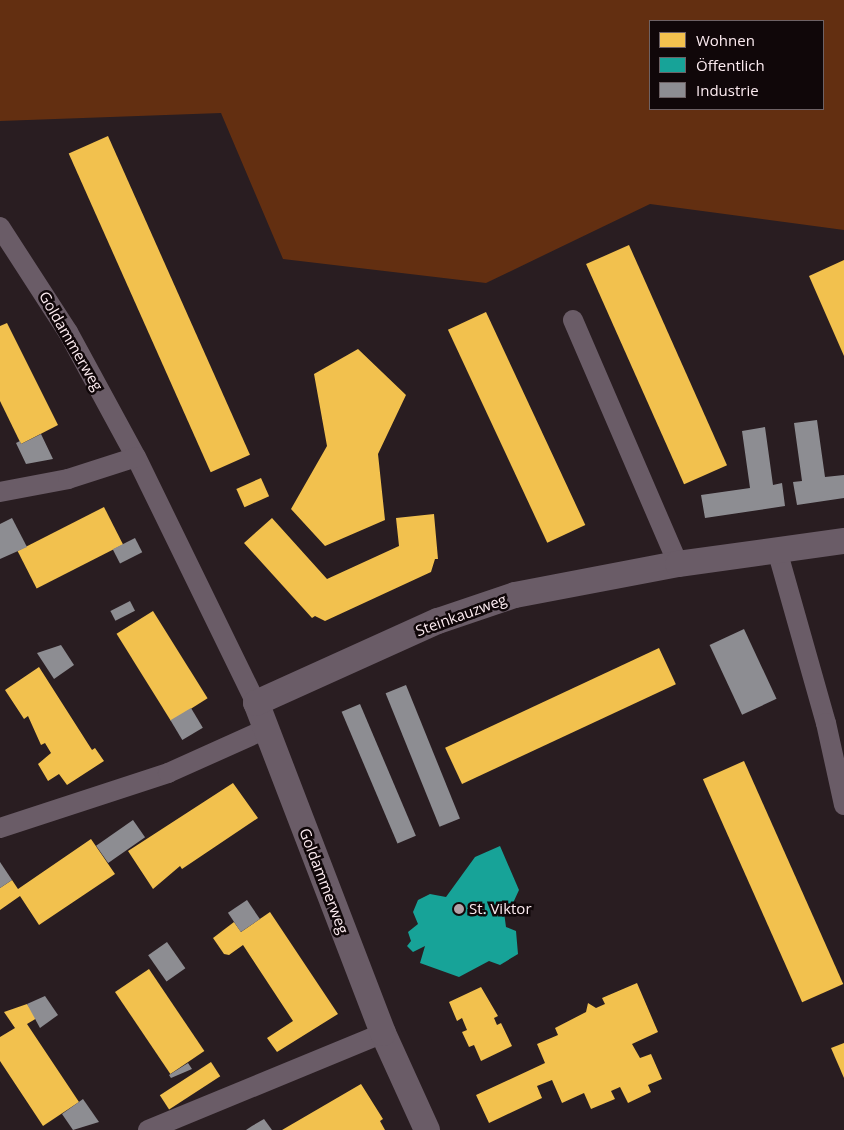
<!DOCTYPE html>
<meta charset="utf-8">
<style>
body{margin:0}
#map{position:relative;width:844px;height:1130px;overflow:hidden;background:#291d21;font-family:"Open Sans",sans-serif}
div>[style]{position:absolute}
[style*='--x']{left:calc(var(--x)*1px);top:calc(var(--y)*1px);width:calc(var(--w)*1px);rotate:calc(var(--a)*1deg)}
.green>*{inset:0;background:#632f11}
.homes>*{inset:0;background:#f2c14e;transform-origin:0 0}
.public>*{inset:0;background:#17a398}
.industry>*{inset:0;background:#8d8d92;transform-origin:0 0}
.minor>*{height:20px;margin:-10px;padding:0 10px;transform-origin:10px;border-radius:10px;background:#6a5c67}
.tertiary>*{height:26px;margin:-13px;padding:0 13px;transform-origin:13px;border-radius:13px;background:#6a5c67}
.dots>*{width:14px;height:14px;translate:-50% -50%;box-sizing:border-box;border:2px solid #100709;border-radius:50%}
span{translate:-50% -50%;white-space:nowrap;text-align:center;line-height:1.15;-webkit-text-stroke:5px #100709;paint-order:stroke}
.street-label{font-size:15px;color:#fcebf0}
.poi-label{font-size:15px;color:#fcebf0}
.left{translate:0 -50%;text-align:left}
.legend{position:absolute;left:649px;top:20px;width:175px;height:90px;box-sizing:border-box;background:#100709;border:1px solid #6e6265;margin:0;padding:6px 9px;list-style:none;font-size:15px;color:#fcebf0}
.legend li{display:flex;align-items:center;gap:10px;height:25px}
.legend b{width:25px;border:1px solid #6e6265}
</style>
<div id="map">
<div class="green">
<i style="clip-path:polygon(evenodd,0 0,844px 0,844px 230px,650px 204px,486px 283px,283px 259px,221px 113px,0 121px,0 0,650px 21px,823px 21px,823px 109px,650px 109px,650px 21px)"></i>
</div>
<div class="homes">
<i style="left:108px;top:136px;width:349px;height:43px;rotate:66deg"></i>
<i style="left:629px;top:245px;width:241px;height:47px;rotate:66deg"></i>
<i style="clip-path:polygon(844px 260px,844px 356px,809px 276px)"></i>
<i style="left:486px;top:312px;width:235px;height:42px;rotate:65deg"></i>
<i style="clip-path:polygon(7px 323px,58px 425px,21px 444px,0 401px,0 326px)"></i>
<i style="clip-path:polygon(358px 349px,406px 395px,378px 454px,385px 520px,325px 546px,291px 509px,327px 446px,314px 374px)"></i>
<i style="left:261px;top:478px;width:20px;height:27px;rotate:66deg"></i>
<i style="left:104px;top:507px;width:42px;height:97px;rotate:63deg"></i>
<i style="clip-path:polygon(434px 514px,438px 559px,435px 559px,431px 572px,325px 621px,315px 616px,312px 618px,244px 543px,272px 518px,327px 579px,399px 546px,396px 518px)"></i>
<i style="left:153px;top:611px;width:103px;height:43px;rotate:58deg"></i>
<i style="left:659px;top:648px;width:40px;height:236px;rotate:65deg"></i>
<i style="clip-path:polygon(39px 667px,92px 750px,95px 748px,104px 761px,67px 785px,59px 774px,48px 781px,38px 764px,51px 753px,45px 743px,41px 745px,28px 716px,24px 719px,5px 690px)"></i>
<i style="left:744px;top:761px;width:244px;height:45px;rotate:66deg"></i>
<i style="clip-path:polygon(233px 783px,258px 818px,182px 869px,180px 866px,153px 889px,128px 851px)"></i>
<i style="clip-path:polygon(91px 839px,115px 874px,39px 925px,20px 896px,0 910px,0 888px,12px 880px,18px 889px)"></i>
<i style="clip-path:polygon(270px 912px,338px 1014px,277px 1052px,267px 1038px,293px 1021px,243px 945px,229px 955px,224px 954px,213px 938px,234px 922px,241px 932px)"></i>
<i style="left:149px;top:969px;width:99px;height:41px;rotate:56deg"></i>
<i style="clip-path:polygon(637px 983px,658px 1032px,632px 1044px,640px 1058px,651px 1054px,662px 1079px,648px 1085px,651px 1092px,628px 1103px,620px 1087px,611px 1091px,615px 1099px,591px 1109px,584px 1093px,562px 1103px,552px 1080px,537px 1086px,542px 1098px,489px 1123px,476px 1095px,545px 1063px,537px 1044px,558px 1035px,555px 1028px,586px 1012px,588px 1003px,596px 1008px,605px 1004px,602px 998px)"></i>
<i style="clip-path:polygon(481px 987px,498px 1016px,494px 1018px,497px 1025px,501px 1023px,512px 1046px,481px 1061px,474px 1045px,469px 1047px,462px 1032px,467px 1030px,462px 1018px,457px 1021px,449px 1002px)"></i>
<i style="clip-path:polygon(27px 1004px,37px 1018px,27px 1024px,79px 1102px,43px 1126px,0 1061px,0 1037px,15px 1028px,4px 1012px)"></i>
<i style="clip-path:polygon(844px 1043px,844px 1078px,831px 1048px)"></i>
<i style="left:211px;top:1062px;width:17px;height:61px;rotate:57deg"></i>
<i style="clip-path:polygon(361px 1084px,383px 1119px,380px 1121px,385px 1130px,282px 1130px)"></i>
</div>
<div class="public">
<i style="clip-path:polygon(500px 846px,519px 890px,513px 903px,503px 905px,506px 927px,516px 931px,518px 954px,500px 965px,489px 961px,459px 977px,420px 963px,425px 946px,413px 952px,407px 946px,411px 941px,408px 932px,418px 924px,413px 912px,418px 900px,430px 894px,446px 897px,475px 857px)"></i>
</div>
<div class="industry">
<i style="clip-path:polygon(817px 420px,825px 477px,844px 475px,844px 498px,797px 505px,793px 482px,802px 481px,794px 423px)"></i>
<i style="clip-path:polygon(765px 427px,773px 485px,782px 483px,785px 506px,705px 518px,701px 495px,750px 488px,742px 431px)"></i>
<i style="clip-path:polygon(41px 434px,53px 459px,26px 464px,16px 443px,20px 441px,21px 444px)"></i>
<i style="clip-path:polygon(12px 518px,27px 547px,0 559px,0 524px)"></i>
<i style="left:135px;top:538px;width:16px;height:25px;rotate:63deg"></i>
<i style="left:130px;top:601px;width:11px;height:22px;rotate:63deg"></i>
<i style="left:744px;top:629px;width:77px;height:38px;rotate:65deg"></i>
<i style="clip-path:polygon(61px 645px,74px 665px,54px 679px,37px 653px)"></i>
<i style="left:406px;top:685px;width:144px;height:22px;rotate:68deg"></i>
<i style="left:360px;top:704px;width:143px;height:20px;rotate:67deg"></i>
<i style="left:191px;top:708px;width:23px;height:24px;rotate:59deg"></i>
<i style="left:133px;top:820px;width:21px;height:45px;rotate:55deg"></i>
<i style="clip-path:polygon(0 862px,12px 880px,0 888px)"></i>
<i style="left:247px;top:900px;width:23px;height:23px;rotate:56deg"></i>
<i style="left:167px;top:942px;width:32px;height:23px;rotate:55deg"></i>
<i style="clip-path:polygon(45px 996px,58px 1015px,40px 1028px,27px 1004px)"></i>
<i style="clip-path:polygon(188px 1063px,192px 1069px,171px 1078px,169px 1075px)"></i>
<i style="clip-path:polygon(83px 1099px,99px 1122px,73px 1130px,62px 1114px)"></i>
<i style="clip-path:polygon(264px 1119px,272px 1130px,246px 1130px,252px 1126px)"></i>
</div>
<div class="minor">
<i style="--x:0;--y:227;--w:125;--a:57.1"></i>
<i style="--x:68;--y:332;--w:142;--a:61.5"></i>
<i style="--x:136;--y:457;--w:274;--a:64"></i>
<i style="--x:573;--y:320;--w:266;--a:66.7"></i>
<i style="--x:0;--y:492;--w:69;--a:-10.8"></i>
<i style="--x:68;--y:479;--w:71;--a:-17.9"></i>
<i style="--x:777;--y:550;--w:180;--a:74.2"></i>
<i style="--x:826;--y:723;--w:84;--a:77.6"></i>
<i style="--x:0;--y:828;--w:177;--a:-18.1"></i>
<i style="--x:168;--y:773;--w:107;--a:-24.2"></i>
<i style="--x:148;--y:1130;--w:254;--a:-22.4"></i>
</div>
<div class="tertiary">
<i style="--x:427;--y:1130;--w:107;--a:-114.4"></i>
<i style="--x:383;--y:1033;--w:354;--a:-111"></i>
<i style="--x:256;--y:703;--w:200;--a:-24.3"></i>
<i style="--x:438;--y:621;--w:81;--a:-18.7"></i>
<i style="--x:515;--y:595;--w:166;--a:-10.8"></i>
<i style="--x:678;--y:564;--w:168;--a:-7.9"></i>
</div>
<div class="dots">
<i style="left:459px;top:909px;background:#b2a3a8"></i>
</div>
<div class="street-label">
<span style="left:71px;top:341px;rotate:60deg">Goldammerweg</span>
<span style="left:461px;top:615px;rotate:-20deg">Steinkauzweg</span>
<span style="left:324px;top:881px;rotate:69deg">Goldammerweg</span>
</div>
<div class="poi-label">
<span class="left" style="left:469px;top:909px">St. Viktor</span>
</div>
<ul class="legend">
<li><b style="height:14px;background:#f2c14e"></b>Wohnen</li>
<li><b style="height:14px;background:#17a398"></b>Öffentlich</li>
<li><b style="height:14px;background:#8d8d92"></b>Industrie</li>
</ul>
</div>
